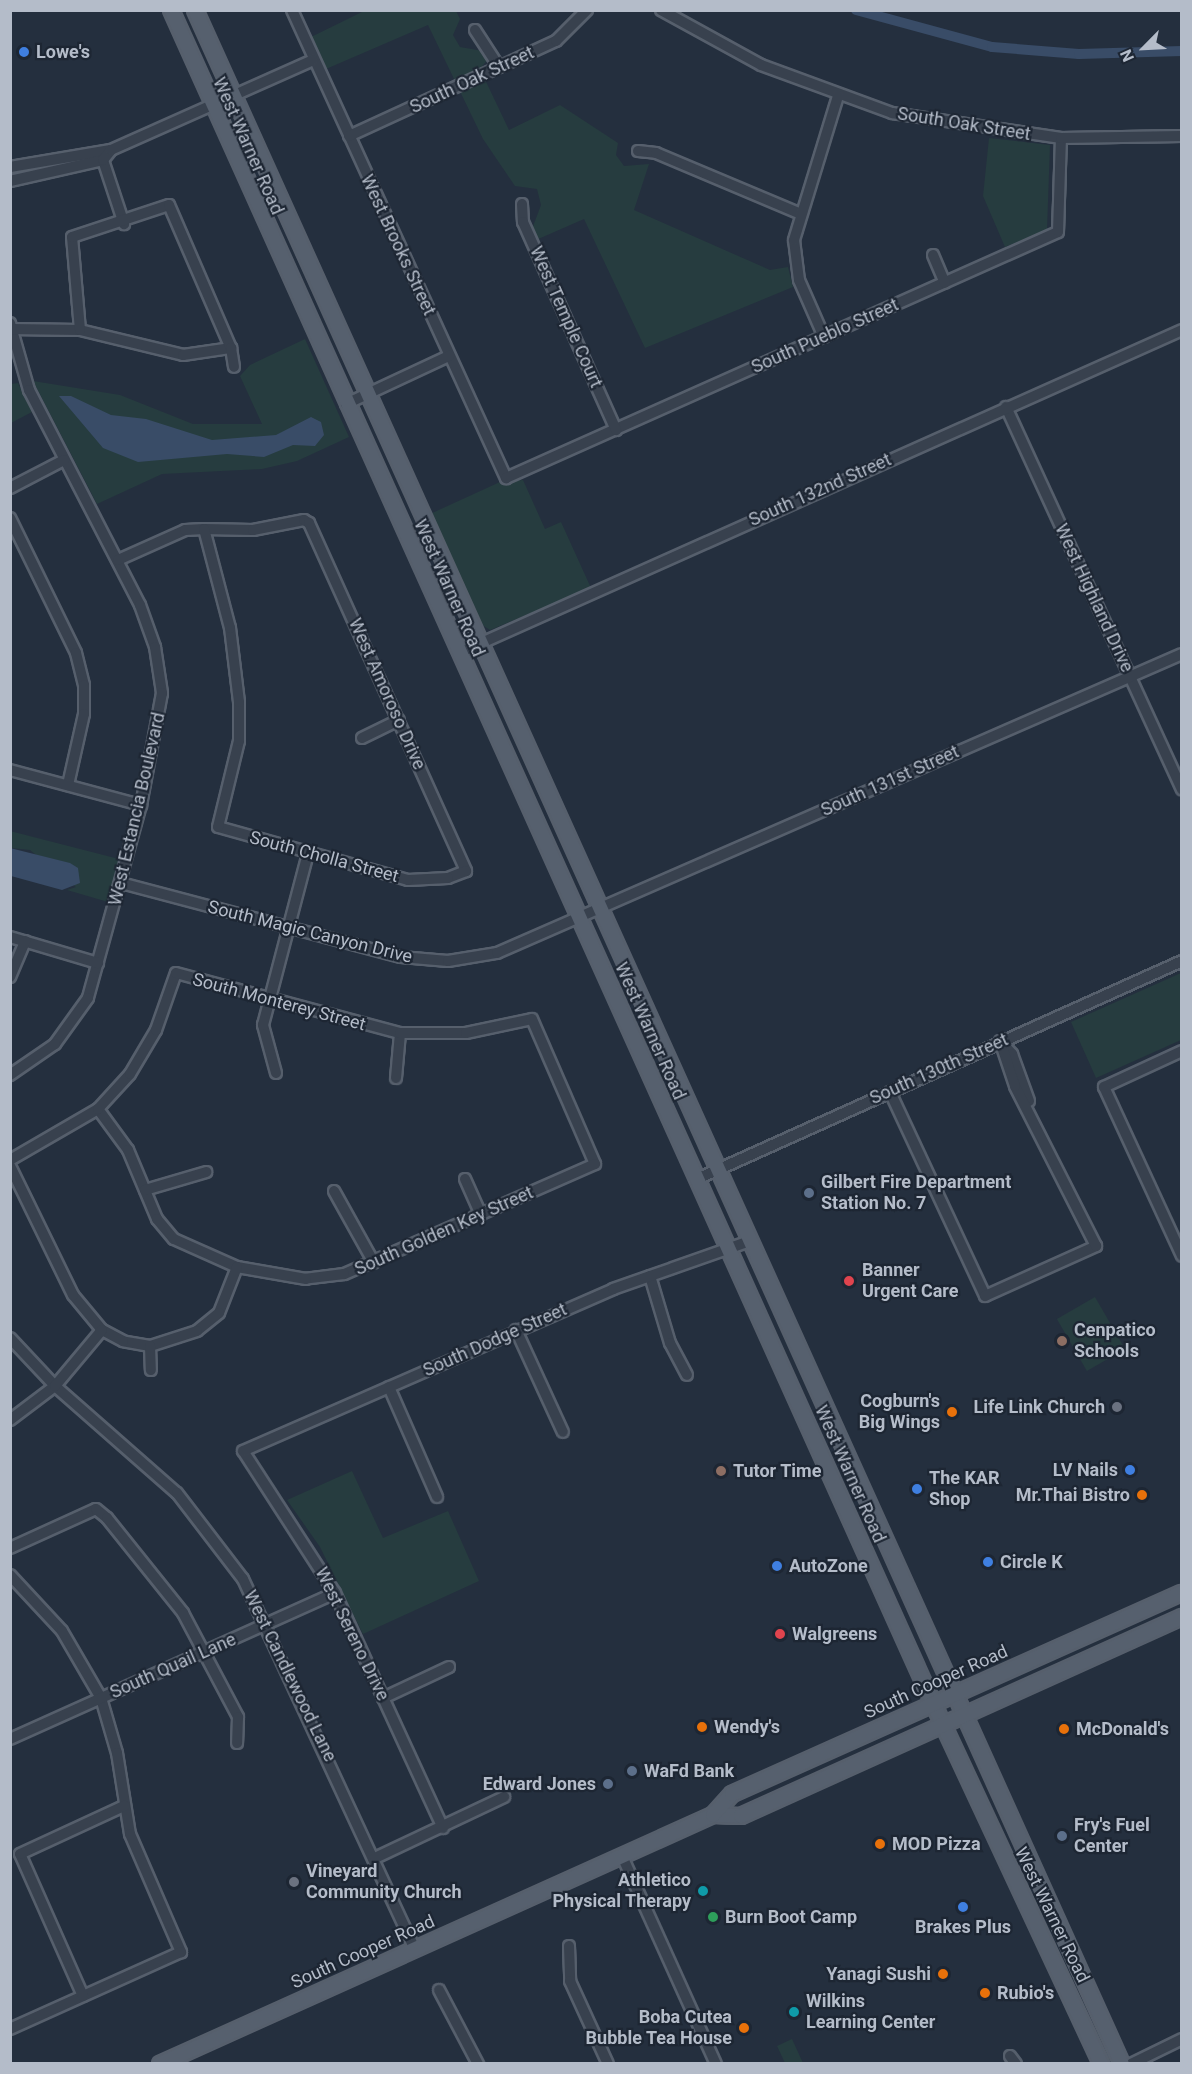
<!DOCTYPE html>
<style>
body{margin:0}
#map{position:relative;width:1192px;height:2074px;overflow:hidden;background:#242f3e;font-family:Roboto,sans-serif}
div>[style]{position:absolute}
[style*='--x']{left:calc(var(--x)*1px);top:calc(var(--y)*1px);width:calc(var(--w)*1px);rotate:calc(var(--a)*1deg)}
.green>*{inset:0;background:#263c3f;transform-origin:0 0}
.water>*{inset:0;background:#394c67}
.canal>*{height:10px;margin:-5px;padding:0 5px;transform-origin:5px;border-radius:5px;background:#394c67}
.roads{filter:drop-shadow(2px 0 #565f6c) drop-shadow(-2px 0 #565f6c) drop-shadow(0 2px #565f6c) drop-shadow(0 -2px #565f6c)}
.minor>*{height:10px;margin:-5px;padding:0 5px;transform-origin:5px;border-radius:5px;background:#38414e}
.major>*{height:14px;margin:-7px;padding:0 7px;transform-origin:7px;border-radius:7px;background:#56606e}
.dots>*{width:16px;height:16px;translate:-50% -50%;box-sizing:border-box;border:3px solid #1d2633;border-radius:50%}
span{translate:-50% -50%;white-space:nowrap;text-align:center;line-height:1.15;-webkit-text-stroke:4.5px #1d2633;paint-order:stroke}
.poi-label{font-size:18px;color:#b4bcc9;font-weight:700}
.left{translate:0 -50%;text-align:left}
.right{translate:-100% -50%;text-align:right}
.street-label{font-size:18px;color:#b4bcc9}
.frame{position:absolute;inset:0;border:12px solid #b4bcc9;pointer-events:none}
.north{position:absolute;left:1114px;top:18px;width:60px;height:60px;-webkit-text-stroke:4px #1d2633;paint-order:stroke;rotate:246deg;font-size:16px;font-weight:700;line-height:24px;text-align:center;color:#b4bcc9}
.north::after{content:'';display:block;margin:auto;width:21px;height:27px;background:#b4bcc9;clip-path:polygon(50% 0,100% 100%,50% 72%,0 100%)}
</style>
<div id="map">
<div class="green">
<i style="clip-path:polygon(364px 11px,456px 11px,460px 19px,453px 35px,460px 47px,483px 51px,488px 59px,480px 69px,509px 130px,560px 105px,618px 143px,616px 155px,624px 166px,649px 164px,634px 210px,770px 270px,788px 267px,793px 287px,645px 348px,584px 219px,536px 240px,532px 229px,541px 205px,537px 189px,515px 186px,483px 139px,428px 25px,326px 69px,311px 37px)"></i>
<i style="clip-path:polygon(989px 138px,1050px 145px,1047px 230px,1005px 247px,983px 196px)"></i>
<i style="clip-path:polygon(305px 339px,349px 437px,297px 461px,262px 469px,162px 474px,97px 504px,33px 381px,120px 395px,193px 424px,262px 424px,240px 376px,250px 365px)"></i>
<i style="clip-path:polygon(18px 383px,32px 412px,11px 423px,11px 384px)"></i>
<i style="clip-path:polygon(523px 480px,545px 529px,561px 522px,591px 588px,490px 630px,479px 623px,430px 514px,500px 482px)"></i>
<i style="clip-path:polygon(10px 831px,119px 859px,108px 902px,67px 890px,76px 887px,30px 850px,11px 848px)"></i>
<i style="clip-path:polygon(1181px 973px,1181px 1040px,1096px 1078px,1071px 1022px)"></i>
<i style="left:1095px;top:1297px;width:60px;height:44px;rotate:60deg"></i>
<i style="clip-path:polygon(352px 1471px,383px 1538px,448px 1511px,479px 1581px,363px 1634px,320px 1547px,287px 1500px)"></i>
<i style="clip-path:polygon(792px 2039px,803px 2063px,785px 2063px,777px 2046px)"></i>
</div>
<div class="water">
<i style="clip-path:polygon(59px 396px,71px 396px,111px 415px,146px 419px,212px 440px,276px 435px,311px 417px,321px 422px,324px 435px,315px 446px,293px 445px,264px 457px,227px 454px,138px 462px,103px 448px)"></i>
<i style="clip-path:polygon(10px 848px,70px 863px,78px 868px,80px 883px,62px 890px,11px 876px)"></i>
</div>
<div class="canal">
<i style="--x:856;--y:10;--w:141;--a:15.2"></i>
<i style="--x:992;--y:47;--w:87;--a:4.6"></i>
<i style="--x:1079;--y:54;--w:103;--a:-1.7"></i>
</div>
<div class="roads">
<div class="minor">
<i style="--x:292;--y:10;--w:515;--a:65.43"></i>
<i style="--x:506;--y:478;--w:604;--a:-24.02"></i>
<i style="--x:1058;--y:232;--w:94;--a:-88.2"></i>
<i style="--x:661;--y:10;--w:114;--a:28.8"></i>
<i style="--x:761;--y:65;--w:140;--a:20.1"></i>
<i style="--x:892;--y:113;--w:171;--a:8.4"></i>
<i style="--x:1061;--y:138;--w:121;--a:-0.9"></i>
<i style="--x:475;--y:30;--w:44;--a:57"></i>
<i style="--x:349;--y:136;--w:228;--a:-24.7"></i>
<i style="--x:556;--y:41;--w:44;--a:-45"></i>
<i style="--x:638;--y:151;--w:18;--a:6"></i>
<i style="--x:656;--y:153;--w:155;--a:22.8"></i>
<i style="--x:101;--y:154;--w:74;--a:71.8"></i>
<i style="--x:10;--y:167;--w:102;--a:-9.6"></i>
<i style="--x:10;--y:181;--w:95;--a:-12.7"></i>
<i style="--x:103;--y:160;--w:13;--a:-51"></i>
<i style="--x:111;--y:150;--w:221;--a:-24"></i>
<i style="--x:522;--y:204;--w:18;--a:87"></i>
<i style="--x:523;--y:222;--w:228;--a:65.9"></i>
<i style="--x:933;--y:255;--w:30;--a:67"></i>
<i style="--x:10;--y:323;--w:70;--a:74.2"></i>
<i style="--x:29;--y:390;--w:242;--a:62.7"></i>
<i style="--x:140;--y:605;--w:45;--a:70.3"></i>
<i style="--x:155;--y:647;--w:47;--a:81.3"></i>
<i style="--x:162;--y:693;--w:114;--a:100.6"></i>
<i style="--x:141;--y:805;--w:200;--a:105.4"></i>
<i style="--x:88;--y:998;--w:57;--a:125.7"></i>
<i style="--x:55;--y:1044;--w:55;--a:145.4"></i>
<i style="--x:10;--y:329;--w:70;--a:0.8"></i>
<i style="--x:80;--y:330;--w:106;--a:13.6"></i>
<i style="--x:183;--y:355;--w:49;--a:-8.3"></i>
<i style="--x:80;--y:330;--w:93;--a:-94.9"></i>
<i style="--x:72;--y:237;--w:102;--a:-18.3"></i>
<i style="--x:169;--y:205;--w:156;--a:66.6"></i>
<i style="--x:231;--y:348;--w:19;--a:81"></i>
<i style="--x:824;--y:337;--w:62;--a:-113.7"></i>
<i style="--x:799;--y:280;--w:40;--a:-97.1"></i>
<i style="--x:794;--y:240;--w:151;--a:-73"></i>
<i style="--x:346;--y:404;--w:114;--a:-25"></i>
<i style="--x:1006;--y:407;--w:421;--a:65.3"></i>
<i style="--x:10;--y:488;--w:61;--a:-27.4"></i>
<i style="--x:10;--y:518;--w:150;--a:63.9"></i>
<i style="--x:76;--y:653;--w:33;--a:76"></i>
<i style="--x:84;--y:685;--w:29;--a:90"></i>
<i style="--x:84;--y:714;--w:73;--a:102.7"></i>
<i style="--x:118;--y:560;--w:73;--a:-24.1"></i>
<i style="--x:185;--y:530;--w:19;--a:-3"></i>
<i style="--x:204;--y:529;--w:49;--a:1.2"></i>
<i style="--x:253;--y:530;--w:52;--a:-11.1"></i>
<i style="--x:304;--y:520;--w:6;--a:31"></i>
<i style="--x:309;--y:523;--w:382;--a:65.7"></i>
<i style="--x:466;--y:871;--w:19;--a:159"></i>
<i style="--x:448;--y:878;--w:40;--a:177.1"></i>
<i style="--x:408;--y:880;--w:197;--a:-164.4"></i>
<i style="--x:218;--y:827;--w:89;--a:-76.3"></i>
<i style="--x:239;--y:741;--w:39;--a:-90"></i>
<i style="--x:239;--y:702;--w:75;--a:-96.9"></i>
<i style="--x:230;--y:628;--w:102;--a:-104.7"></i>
<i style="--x:459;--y:653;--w:792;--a:-24.07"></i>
<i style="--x:362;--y:738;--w:41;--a:-25.9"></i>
<i style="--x:10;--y:770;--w:136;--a:15"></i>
<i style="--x:121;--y:883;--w:290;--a:14.8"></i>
<i style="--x:401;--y:957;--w:47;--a:4.9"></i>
<i style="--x:448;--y:961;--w:50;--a:-9.3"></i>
<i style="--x:497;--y:953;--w:747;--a:-23.58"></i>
<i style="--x:10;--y:937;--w:92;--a:16.5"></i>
<i style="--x:10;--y:977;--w:39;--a:-67"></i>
<i style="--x:1000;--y:1041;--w:18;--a:47"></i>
<i style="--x:1012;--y:1054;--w:50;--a:70.1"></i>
<i style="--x:1182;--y:1051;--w:86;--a:155.2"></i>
<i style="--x:1104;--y:1087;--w:186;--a:65.2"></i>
<i style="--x:276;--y:1073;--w:50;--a:-105.2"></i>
<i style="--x:263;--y:1025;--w:177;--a:-75.3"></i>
<i style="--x:396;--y:1078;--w:45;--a:-84.9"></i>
<i style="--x:890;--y:1092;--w:225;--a:65"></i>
<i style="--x:985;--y:1296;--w:122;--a:-24.2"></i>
<i style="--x:1096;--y:1246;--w:179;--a:-116.9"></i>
<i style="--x:1015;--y:1086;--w:47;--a:-108.4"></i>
<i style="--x:98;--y:1109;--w:51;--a:53.8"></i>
<i style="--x:128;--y:1150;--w:75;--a:67.2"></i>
<i style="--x:157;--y:1219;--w:26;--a:50"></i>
<i style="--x:174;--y:1239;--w:69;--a:24"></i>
<i style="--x:10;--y:1160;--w:102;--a:-30.1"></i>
<i style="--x:98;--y:1109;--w:47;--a:-47.6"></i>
<i style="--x:130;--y:1074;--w:51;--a:-59.4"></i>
<i style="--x:156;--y:1030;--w:60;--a:-70.7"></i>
<i style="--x:176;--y:973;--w:232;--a:15"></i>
<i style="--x:400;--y:1033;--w:66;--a:0"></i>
<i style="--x:466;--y:1033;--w:67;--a:-12"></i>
<i style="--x:532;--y:1019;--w:158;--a:66.5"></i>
<i style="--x:595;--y:1164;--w:274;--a:156.3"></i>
<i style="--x:344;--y:1274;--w:38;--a:173"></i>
<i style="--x:306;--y:1279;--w:70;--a:-170.1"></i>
<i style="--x:237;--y:1267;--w:49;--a:111.4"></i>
<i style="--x:219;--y:1313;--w:28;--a:141"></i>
<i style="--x:197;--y:1331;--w:49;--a:162.3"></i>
<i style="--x:150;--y:1346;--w:27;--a:-170"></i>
<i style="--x:123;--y:1341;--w:24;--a:-152"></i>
<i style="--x:102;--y:1330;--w:45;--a:-129.6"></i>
<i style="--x:73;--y:1295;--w:144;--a:-116"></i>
<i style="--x:465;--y:1179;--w:39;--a:66"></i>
<i style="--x:697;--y:1179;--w:532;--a:-24.2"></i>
<i style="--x:145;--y:1190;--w:64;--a:-16.4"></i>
<i style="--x:334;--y:1191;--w:82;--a:60.9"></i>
<i style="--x:650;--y:1276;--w:70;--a:73.4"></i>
<i style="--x:670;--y:1343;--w:36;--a:62"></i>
<i style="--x:516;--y:1330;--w:112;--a:65.3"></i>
<i style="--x:10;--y:1338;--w:66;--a:46.8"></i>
<i style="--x:55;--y:1386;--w:162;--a:41.3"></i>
<i style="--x:177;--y:1493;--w:108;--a:52.5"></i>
<i style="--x:243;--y:1579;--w:408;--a:65.1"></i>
<i style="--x:150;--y:1346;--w:24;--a:88"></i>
<i style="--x:389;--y:1387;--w:120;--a:66.4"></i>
<i style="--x:10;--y:1420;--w:56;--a:-37.1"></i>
<i style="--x:55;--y:1386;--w:73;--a:-50"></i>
<i style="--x:10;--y:1548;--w:94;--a:-24.4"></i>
<i style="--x:96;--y:1509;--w:14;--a:39"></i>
<i style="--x:107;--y:1518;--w:122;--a:51.3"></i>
<i style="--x:183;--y:1613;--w:118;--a:62.1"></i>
<i style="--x:238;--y:1717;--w:26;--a:92"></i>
<i style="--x:10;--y:1575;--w:76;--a:47.1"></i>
<i style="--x:62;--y:1631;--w:78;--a:59.8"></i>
<i style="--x:101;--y:1698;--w:57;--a:73.8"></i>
<i style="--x:117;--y:1753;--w:82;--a:80.9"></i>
<i style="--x:130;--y:1834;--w:129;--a:66.6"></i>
<i style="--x:181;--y:1952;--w:188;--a:155.8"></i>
<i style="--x:383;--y:1698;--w:73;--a:-25.2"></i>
<i style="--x:10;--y:1739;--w:356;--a:-24.2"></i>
<i style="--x:443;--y:1828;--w:259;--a:-114.7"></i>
<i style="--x:335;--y:1593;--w:169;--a:-122.9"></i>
<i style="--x:243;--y:1451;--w:404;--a:-23.6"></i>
<i style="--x:613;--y:1289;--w:145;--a:-19.3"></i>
<i style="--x:622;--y:1856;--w:228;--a:65.7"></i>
<i style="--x:375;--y:1858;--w:143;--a:-25.3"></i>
<i style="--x:569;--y:1946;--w:35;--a:88"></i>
<i style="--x:570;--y:1981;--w:91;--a:65.4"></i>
<i style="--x:439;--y:1990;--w:84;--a:62.2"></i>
<i style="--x:83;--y:1996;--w:155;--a:-113.9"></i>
<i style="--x:20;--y:1854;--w:115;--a:-24.8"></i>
<i style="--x:1010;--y:2056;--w:10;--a:53"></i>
<i style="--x:1131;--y:2064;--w:57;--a:-26.1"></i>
</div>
<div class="major">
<i style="--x:171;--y:10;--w:1857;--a:65.77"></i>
<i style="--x:933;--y:1703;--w:398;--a:65"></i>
<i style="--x:195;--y:10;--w:2253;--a:65.71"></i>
<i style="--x:713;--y:1815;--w:28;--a:2"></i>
<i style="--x:741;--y:1816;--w:484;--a:-24.3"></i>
<i style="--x:160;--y:2064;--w:606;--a:-24.24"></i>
<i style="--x:713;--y:1815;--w:28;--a:-48"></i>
<i style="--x:732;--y:1794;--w:493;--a:-24.1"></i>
</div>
</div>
<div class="dots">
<i style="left:24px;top:52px;background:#3f7fe0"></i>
<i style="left:809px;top:1193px;background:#5c6f8a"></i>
<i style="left:849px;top:1281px;background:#e0444e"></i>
<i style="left:1062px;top:1341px;background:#8d6e63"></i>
<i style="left:1117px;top:1407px;background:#6b7280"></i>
<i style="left:952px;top:1412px;background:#e8710a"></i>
<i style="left:1130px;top:1470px;background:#3f7fe0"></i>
<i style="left:721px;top:1471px;background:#8d6e63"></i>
<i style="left:917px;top:1489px;background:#3f7fe0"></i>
<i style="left:1142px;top:1495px;background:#e8710a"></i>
<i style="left:988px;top:1562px;background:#3f7fe0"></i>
<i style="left:777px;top:1566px;background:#3f7fe0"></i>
<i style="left:780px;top:1634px;background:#e0444e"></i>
<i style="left:702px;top:1727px;background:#e8710a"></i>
<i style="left:1064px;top:1729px;background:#e8710a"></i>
<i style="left:632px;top:1771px;background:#5c6f8a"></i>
<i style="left:608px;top:1784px;background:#5c6f8a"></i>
<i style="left:1062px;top:1836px;background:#5c6f8a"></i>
<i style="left:880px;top:1844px;background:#e8710a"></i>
<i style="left:294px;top:1882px;background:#6b7280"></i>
<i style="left:703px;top:1891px;background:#0f9aa8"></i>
<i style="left:963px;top:1907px;background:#3f7fe0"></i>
<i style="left:713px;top:1917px;background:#2e9e5b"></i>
<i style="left:943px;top:1974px;background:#e8710a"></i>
<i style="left:985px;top:1993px;background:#e8710a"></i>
<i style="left:794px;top:2012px;background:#0f9aa8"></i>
<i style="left:744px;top:2028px;background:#e8710a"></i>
</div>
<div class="poi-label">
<span class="left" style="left:36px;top:52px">Lowe's</span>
<span class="left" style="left:821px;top:1193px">Gilbert Fire Department<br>Station No. 7</span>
<span class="left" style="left:862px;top:1281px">Banner<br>Urgent Care</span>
<span class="left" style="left:1074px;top:1341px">Cenpatico<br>Schools</span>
<span class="right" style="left:940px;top:1412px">Cogburn's<br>Big Wings</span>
<span class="right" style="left:1105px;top:1407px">Life Link Church</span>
<span class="right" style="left:1118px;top:1470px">LV Nails</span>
<span class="left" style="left:733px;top:1471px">Tutor Time</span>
<span class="left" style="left:929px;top:1489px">The KAR<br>Shop</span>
<span class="right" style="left:1130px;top:1495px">Mr.Thai Bistro</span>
<span class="left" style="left:1000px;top:1562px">Circle K</span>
<span class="left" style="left:789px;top:1566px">AutoZone</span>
<span class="left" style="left:792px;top:1634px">Walgreens</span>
<span class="left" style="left:714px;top:1727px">Wendy's</span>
<span class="left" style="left:1076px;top:1729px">McDonald's</span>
<span class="left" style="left:644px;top:1771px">WaFd Bank</span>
<span class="right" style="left:596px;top:1784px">Edward Jones</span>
<span class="left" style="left:1074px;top:1836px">Fry's Fuel<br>Center</span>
<span class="left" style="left:892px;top:1844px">MOD Pizza</span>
<span class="left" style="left:306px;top:1882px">Vineyard<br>Community Church</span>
<span class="right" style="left:691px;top:1891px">Athletico<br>Physical Therapy</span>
<span class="left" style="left:725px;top:1917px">Burn Boot Camp</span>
<span style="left:963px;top:1927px">Brakes Plus</span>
<span class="right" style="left:931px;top:1974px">Yanagi Sushi</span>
<span class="left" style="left:997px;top:1993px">Rubio's</span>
<span class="left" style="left:806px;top:2012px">Wilkins<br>Learning Center</span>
<span class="right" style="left:732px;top:2028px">Boba Cutea<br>Bubble Tea House</span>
</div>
<div class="street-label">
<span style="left:472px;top:80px;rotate:-25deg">South Oak Street</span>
<span style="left:964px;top:124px;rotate:9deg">South Oak Street</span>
<span style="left:248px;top:146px;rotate:66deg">West Warner Road</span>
<span style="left:398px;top:245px;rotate:65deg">West Brooks Street</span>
<span style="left:566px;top:317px;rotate:66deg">West Temple Court</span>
<span style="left:825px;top:336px;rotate:-24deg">South Pueblo Street</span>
<span style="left:820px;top:490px;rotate:-24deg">South 132nd Street</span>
<span style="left:449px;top:588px;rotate:66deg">West Warner Road</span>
<span style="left:1094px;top:598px;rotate:65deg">West Highland Drive</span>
<span style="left:387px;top:694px;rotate:66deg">West Amoroso Drive</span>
<span style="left:890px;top:781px;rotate:-24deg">South 131st Street</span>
<span style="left:137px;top:809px;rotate:-77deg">West Estancia Boulevard</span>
<span style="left:324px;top:857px;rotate:15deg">South Cholla Street</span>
<span style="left:310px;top:932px;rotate:14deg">South Magic Canyon Drive</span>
<span style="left:279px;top:1002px;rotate:15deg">South Monterey Street</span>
<span style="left:650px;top:1031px;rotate:66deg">West Warner Road</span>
<span style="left:939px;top:1069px;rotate:-24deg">South 130th Street</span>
<span style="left:444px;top:1231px;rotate:-24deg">South Golden Key Street</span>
<span style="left:495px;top:1340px;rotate:-24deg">South Dodge Street</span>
<span style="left:850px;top:1474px;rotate:66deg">West Warner Road</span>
<span style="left:352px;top:1634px;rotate:64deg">West Sereno Drive</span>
<span style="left:173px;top:1666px;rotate:-24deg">South Quail Lane</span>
<span style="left:290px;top:1676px;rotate:64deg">West Candlewood Lane</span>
<span style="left:936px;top:1682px;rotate:-24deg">South Cooper Road</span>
<span style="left:1052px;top:1915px;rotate:64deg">West Warner Road</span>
<span style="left:363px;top:1952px;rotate:-24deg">South Cooper Road</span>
</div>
<div class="frame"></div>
<div class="north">N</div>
</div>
